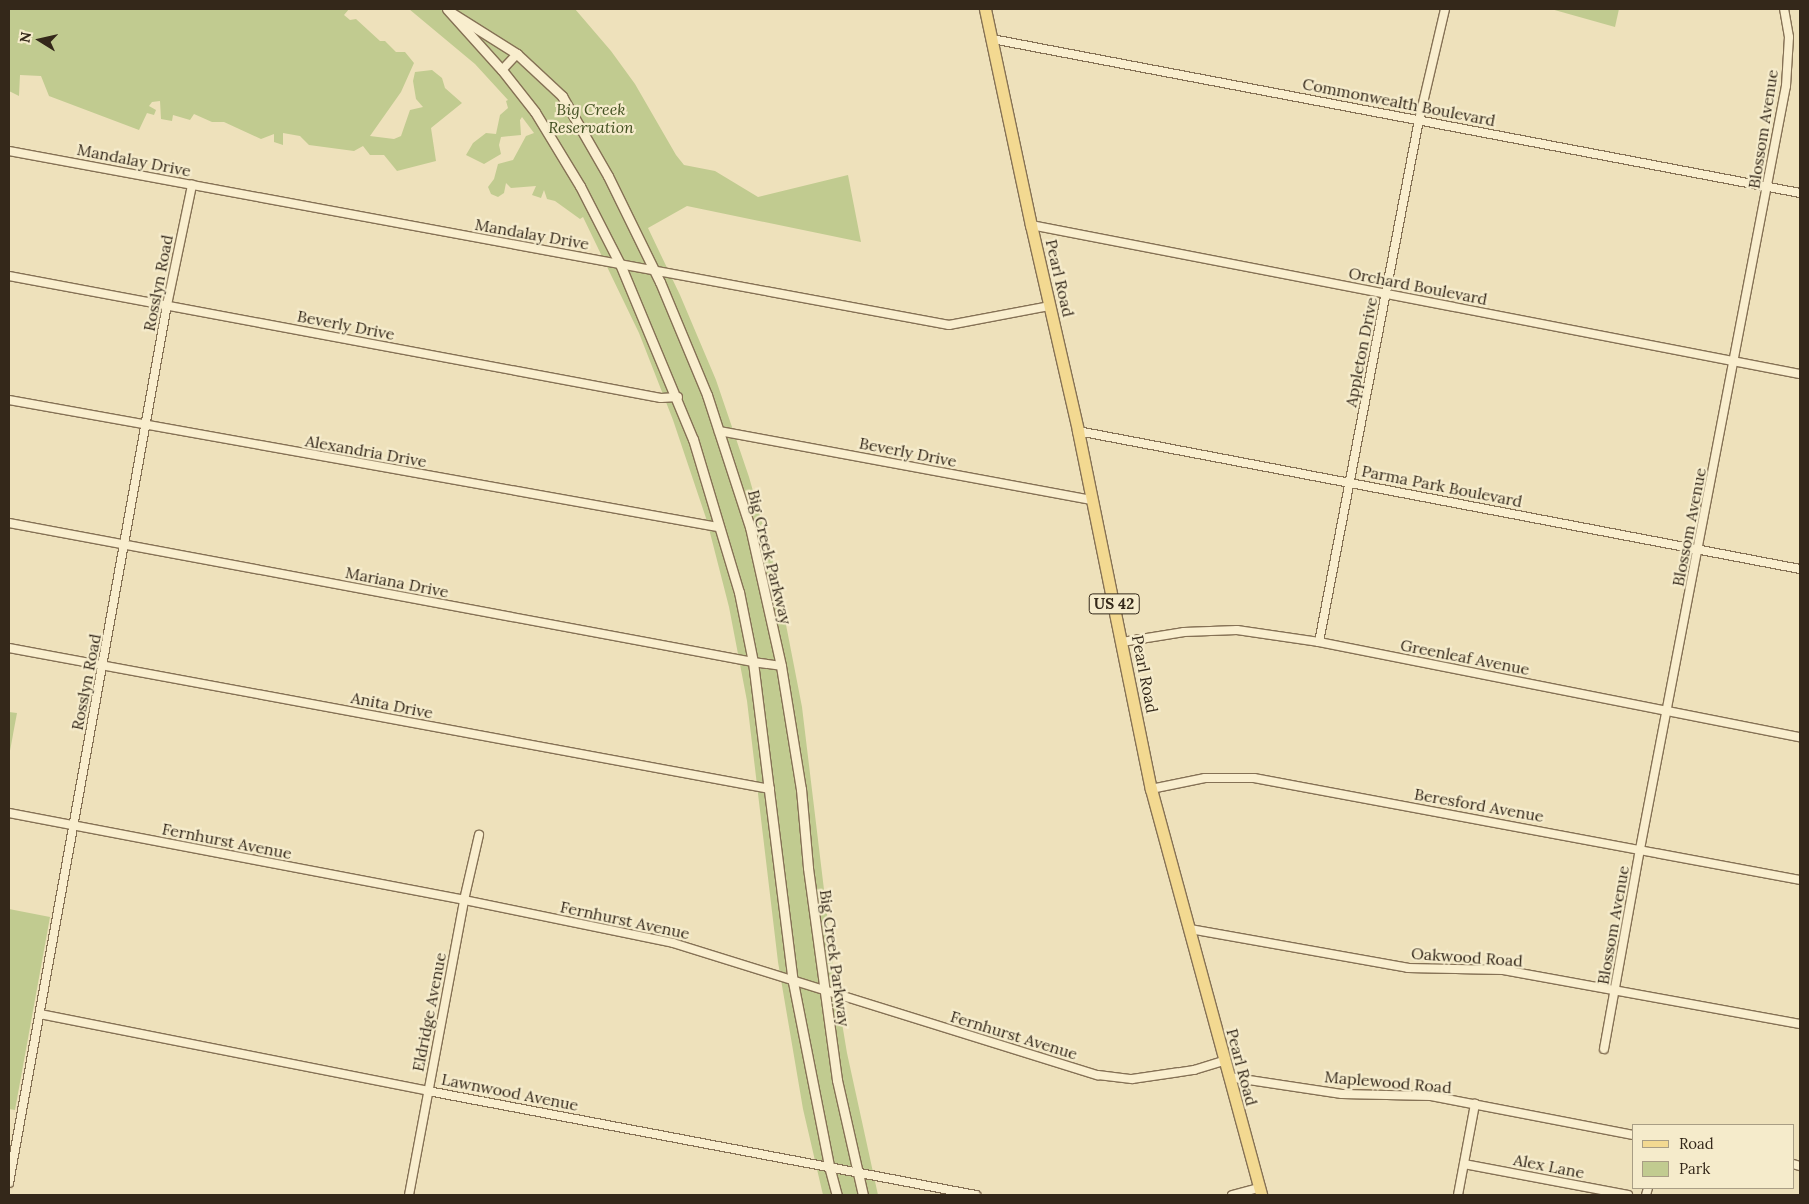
<!DOCTYPE html>
<style>
body{margin:0}
#map{position:relative;width:1809px;height:1204px;overflow:hidden;background:#eee1bb;font-family:Lora,serif}
div>[style]{position:absolute}
[style*='--x']{left:calc(var(--x)*1px);top:calc(var(--y)*1px);width:calc(var(--w)*1px);rotate:calc(var(--a)*1deg)}
.green>*{inset:0;background:#c1cb90}
.roads{filter:drop-shadow(1px 0 #857155) drop-shadow(-1px 0 #857155) drop-shadow(0 1px #857155) drop-shadow(0 -1px #857155)}
.minor>*{height:8px;margin:-4px;padding:0 4px;transform-origin:4px;border-radius:4px;background:#f9eece}
.tertiary>*{height:9px;margin:-4.5px;padding:0 4.5px;transform-origin:4.5px;border-radius:4.5px;background:#f9eece}
.primary>*{height:11px;margin:-5.5px;padding:0 5.5px;transform-origin:5.5px;border-radius:5.5px;background:#f3d991}
span{translate:-50% -50%;white-space:nowrap;text-align:center;line-height:1.15;-webkit-text-stroke:4.5px #f5ebcb;paint-order:stroke}
.shield-label span{padding:1px 4px;background:#f5ebcb;border:1px solid;border-radius:4px;-webkit-text-stroke-width:0}
.shield-label{font-size:15px;color:#34281a;font-weight:700}
.street-label{font-size:16px;color:#34281a}
.park-label{font-size:16px;color:#425021;font-style:italic}
.frame{position:absolute;inset:0;border:10px solid #34281a;pointer-events:none}
.legend{position:absolute;left:1632px;top:1124px;width:162px;height:65px;box-sizing:border-box;background:#f5ebcb;border:1px solid #a89d84;margin:0;padding:6px 9px;list-style:none;font-size:15px;color:#34281a}
.legend li{display:flex;align-items:center;gap:10px;height:25px}
.legend b{width:25px;border:1px solid #a89d84}
.north{position:absolute;left:15px;top:15px;width:50px;height:50px;-webkit-text-stroke:4px #f5ebcb;paint-order:stroke;rotate:280deg;font-size:14px;font-weight:700;line-height:20px;text-align:center;color:#34281a}
.north::after{content:'';display:block;margin:auto;width:18px;height:22px;background:#34281a;clip-path:polygon(50% 0,100% 100%,50% 72%,0 100%)}
</style>
<div id="map">
<div class="green">
<i style="clip-path:polygon(9px 9px,349px 9px,344px 15px,350px 20px,356px 19px,380px 41px,385px 41px,396px 52px,405px 52px,414px 63px,401px 92px,370px 136px,394px 139px,401px 136px,410px 110px,423px 107px,416px 99px,413px 81px,415px 72px,432px 70px,442px 78px,445px 88px,462px 103px,431px 128px,436px 161px,397px 171px,384px 155px,370px 155px,363px 146px,354px 151px,309px 145px,300px 136px,283px 133px,283px 145px,274px 142px,274px 134px,261px 139px,224px 122px,212px 122px,194px 114px,190px 120px,173px 115px,172px 121px,161px 119px,160px 101px,152px 102px,149px 106px,156px 110px,154px 115px,147px 113px,139px 130px,49px 96px,41px 76px,20px 75px,19px 96px,9px 91px)"></i>
<i style="clip-path:polygon(409px 9px,575px 9px,611px 51px,635px 84px,676px 155px,684px 165px,715px 171px,758px 197px,848px 175px,861px 242px,687px 206px,648px 228px,680px 295px,716px 380px,749px 477px,775px 568px,802px 707px,835px 981px,847px 1053px,878px 1195px,823px 1195px,803px 1109px,778px 962px,747px 701px,729px 607px,707px 521px,673px 420px,639px 333px,583px 217px,580px 219px,555px 201px,547px 199px,544px 190px,541px 198px,532px 195px,536px 186px,511px 188px,506px 183px,504px 193px,498px 197px,491px 194px,488px 187px,494px 179px,498px 164px,513px 160px,526px 136px,534px 133px,522px 117px,520px 120px,521px 135px,501px 137px,499px 145px,501px 154px,484px 164px,466px 155px,473px 143px,486px 133px,496px 134px,500px 115px,508px 108px,506px 101px,508px 100px,475px 64px)"></i>
<i style="clip-path:polygon(1551px 9px,1619px 9px,1615px 27px)"></i>
<i style="clip-path:polygon(9px 712px,17px 713px,9px 756px)"></i>
<i style="clip-path:polygon(9px 909px,50px 917px,15px 1110px,9px 1109px)"></i>
</div>
<div class="roads">
<div class="minor">
<i style="--x:992;--y:39;--w:823;--a:10.79"></i>
<i style="--x:502;--y:70;--w:22;--a:-47"></i>
<i style="--x:9;--y:151;--w:956;--a:10.49"></i>
<i style="--x:949;--y:325;--w:103;--a:-10.7"></i>
<i style="--x:1031;--y:225;--w:783;--a:10.97"></i>
<i style="--x:9;--y:276;--w:663;--a:10.6"></i>
<i style="--x:661;--y:398;--w:17;--a:-3"></i>
<i style="--x:9;--y:400;--w:720;--a:10.16"></i>
<i style="--x:719;--y:431;--w:379;--a:10.5"></i>
<i style="--x:1078;--y:431;--w:735;--a:10.82"></i>
<i style="--x:9;--y:523;--w:757;--a:10.58"></i>
<i style="--x:753;--y:662;--w:28;--a:8"></i>
<i style="--x:1122;--y:642;--w:63;--a:-9.2"></i>
<i style="--x:1184;--y:632;--w:53;--a:-2.2"></i>
<i style="--x:1237;--y:630;--w:83;--a:8.3"></i>
<i style="--x:1319;--y:642;--w:490;--a:11.2"></i>
<i style="--x:1319;--y:642;--w:531;--a:-79.16"></i>
<i style="--x:1419;--y:120;--w:114;--a:-76.8"></i>
<i style="--x:9;--y:648;--w:774;--a:10.5"></i>
<i style="--x:1151;--y:789;--w:55;--a:-11.5"></i>
<i style="--x:1205;--y:778;--w:49;--a:0"></i>
<i style="--x:1254;--y:778;--w:555;--a:10.58"></i>
<i style="--x:9;--y:813;--w:463;--a:10.8"></i>
<i style="--x:464;--y:900;--w:213;--a:11.6"></i>
<i style="--x:673;--y:943;--w:445;--a:17.3"></i>
<i style="--x:1098;--y:1075;--w:34;--a:7"></i>
<i style="--x:1132;--y:1079;--w:63;--a:-8.3"></i>
<i style="--x:1194;--y:1070;--w:31;--a:-17"></i>
<i style="--x:1190;--y:929;--w:221;--a:10.1"></i>
<i style="--x:1408;--y:968;--w:95;--a:1.2"></i>
<i style="--x:1503;--y:970;--w:302;--a:10.3"></i>
<i style="--x:40;--y:1014;--w:396;--a:11.2"></i>
<i style="--x:428;--y:1091;--w:558;--a:10.75"></i>
<i style="--x:1604;--y:1049;--w:203;--a:-79.8"></i>
<i style="--x:1640;--y:849;--w:777;--a:-79.17"></i>
<i style="--x:1786;--y:86;--w:49;--a:-86.5"></i>
<i style="--x:1789;--y:37;--w:28;--a:-100"></i>
<i style="--x:1229;--y:1077;--w:114;--a:8.6"></i>
<i style="--x:1342;--y:1094;--w:89;--a:1.3"></i>
<i style="--x:1431;--y:1096;--w:206;--a:10.9"></i>
<i style="--x:1464;--y:1164;--w:167;--a:10.7"></i>
<i style="--x:1793;--y:1164;--w:7;--a:16"></i>
<i style="--x:9;--y:1183;--w:892;--a:-79.8"></i>
<i style="--x:167;--y:305;--w:123;--a:-78.2"></i>
<i style="--x:409;--y:1195;--w:300;--a:-79.4"></i>
<i style="--x:464;--y:900;--w:67;--a:-77"></i>
<i style="--x:1232;--y:1195;--w:27;--a:-15"></i>
<i style="--x:1458;--y:1195;--w:93;--a:-79.4"></i>
<i style="--x:1646;--y:1195;--w:7;--a:-74"></i>
</div>
<div class="tertiary">
<i style="--x:447;--y:9;--w:82;--a:48"></i>
<i style="--x:502;--y:70;--w:53;--a:51.8"></i>
<i style="--x:535;--y:112;--w:87;--a:58.7"></i>
<i style="--x:580;--y:186;--w:88;--a:62.9"></i>
<i style="--x:620;--y:264;--w:190;--a:67.4"></i>
<i style="--x:693;--y:439;--w:160;--a:73.3"></i>
<i style="--x:739;--y:592;--w:71;--a:78.7"></i>
<i style="--x:753;--y:662;--w:322;--a:82.9"></i>
<i style="--x:793;--y:982;--w:187;--a:78.9"></i>
<i style="--x:829;--y:1166;--w:30;--a:75"></i>
<i style="--x:452;--y:13;--w:77;--a:32.2"></i>
<i style="--x:517;--y:54;--w:62;--a:43"></i>
<i style="--x:562;--y:96;--w:92;--a:60.1"></i>
<i style="--x:608;--y:176;--w:118;--a:63.9"></i>
<i style="--x:660;--y:282;--w:122;--a:67.4"></i>
<i style="--x:707;--y:395;--w:139;--a:72"></i>
<i style="--x:750;--y:527;--w:142;--a:77.4"></i>
<i style="--x:781;--y:666;--w:125;--a:80.8"></i>
<i style="--x:801;--y:789;--w:79;--a:84.9"></i>
<i style="--x:808;--y:868;--w:214;--a:82.2"></i>
<i style="--x:837;--y:1080;--w:118;--a:77.3"></i>
</div>
<div class="primary">
<i style="--x:985;--y:9;--w:221;--a:78"></i>
<i style="--x:1031;--y:225;--w:211;--a:77.1"></i>
<i style="--x:1078;--y:431;--w:365;--a:78.5"></i>
<i style="--x:1151;--y:789;--w:421;--a:74.8"></i>
</div>
</div>
<div class="shield-label">
<span style="left:1114px;top:604px">US 42</span>
</div>
<div class="street-label">
<span style="left:1399px;top:102px;rotate:11deg">Commonwealth Boulevard</span>
<span style="left:1763px;top:129px;rotate:-81deg">Blossom Avenue</span>
<span style="left:134px;top:160px;rotate:11deg">Mandalay Drive</span>
<span style="left:532px;top:234px;rotate:10deg">Mandalay Drive</span>
<span style="left:1060px;top:278px;rotate:77deg">Pearl Road</span>
<span style="left:158px;top:283px;rotate:-79deg">Rosslyn Road</span>
<span style="left:1418px;top:286px;rotate:11deg">Orchard Boulevard</span>
<span style="left:346px;top:325px;rotate:11deg">Beverly Drive</span>
<span style="left:1361px;top:352px;rotate:-79deg">Appleton Drive</span>
<span style="left:366px;top:451px;rotate:10deg">Alexandria Drive</span>
<span style="left:908px;top:452px;rotate:11deg">Beverly Drive</span>
<span style="left:1442px;top:486px;rotate:11deg">Parma Park Boulevard</span>
<span style="left:1689px;top:527px;rotate:-79deg">Blossom Avenue</span>
<span style="left:770px;top:557px;rotate:76deg">Big Creek Parkway</span>
<span style="left:397px;top:582px;rotate:11deg">Mariana Drive</span>
<span style="left:1465px;top:657px;rotate:11deg">Greenleaf Avenue</span>
<span style="left:1145px;top:674px;rotate:79deg">Pearl Road</span>
<span style="left:86px;top:682px;rotate:-79deg">Rosslyn Road</span>
<span style="left:392px;top:705px;rotate:11deg">Anita Drive</span>
<span style="left:1479px;top:805px;rotate:10deg">Beresford Avenue</span>
<span style="left:227px;top:841px;rotate:11deg">Fernhurst Avenue</span>
<span style="left:625px;top:920px;rotate:12deg">Fernhurst Avenue</span>
<span style="left:1613px;top:925px;rotate:-80deg">Blossom Avenue</span>
<span style="left:1467px;top:957px;rotate:4deg">Oakwood Road</span>
<span style="left:835px;top:958px;rotate:82deg">Big Creek Parkway</span>
<span style="left:429px;top:1012px;rotate:-79deg">Eldridge Avenue</span>
<span style="left:1014px;top:1035px;rotate:17deg">Fernhurst Avenue</span>
<span style="left:1242px;top:1067px;rotate:75deg">Pearl Road</span>
<span style="left:1388px;top:1082px;rotate:5deg">Maplewood Road</span>
<span style="left:510px;top:1092px;rotate:11deg">Lawnwood Avenue</span>
<span style="left:1549px;top:1166px;rotate:11deg">Alex Lane</span>
</div>
<div class="park-label">
<span style="left:591px;top:118px">Big Creek<br>Reservation</span>
</div>
<div class="frame"></div>
<ul class="legend">
<li><b style="height:6px;background:#f3d991"></b>Road</li>
<li><b style="height:14px;background:#c1cb90"></b>Park</li>
</ul>
<div class="north">N</div>
</div>
